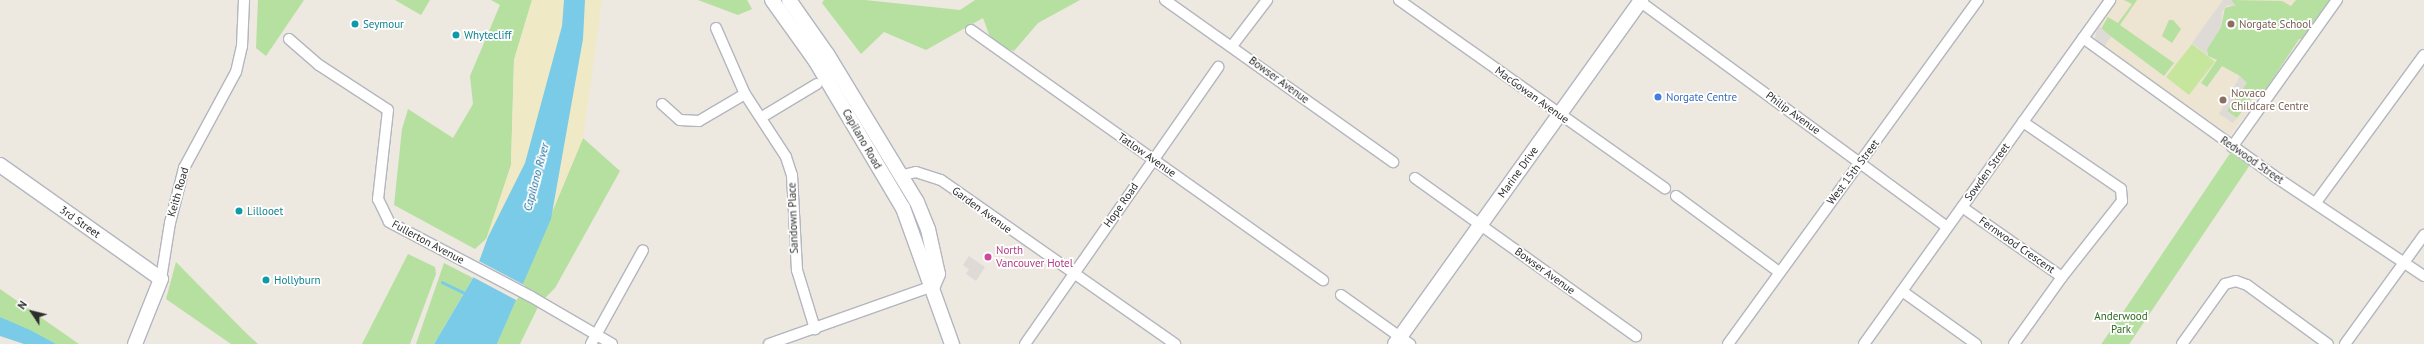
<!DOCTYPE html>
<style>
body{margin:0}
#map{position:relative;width:2424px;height:344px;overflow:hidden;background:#ede8e0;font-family:"PT Sans",sans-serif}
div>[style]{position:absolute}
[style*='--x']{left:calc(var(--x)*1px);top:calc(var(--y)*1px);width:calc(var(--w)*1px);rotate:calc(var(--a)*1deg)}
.education>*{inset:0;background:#ede4d1}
.green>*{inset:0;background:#b6e0a0;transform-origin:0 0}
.sand>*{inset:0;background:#f0e9c6}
.pitch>*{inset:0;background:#c7e69d;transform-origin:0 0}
.plaza>*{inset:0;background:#dedbd7}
.water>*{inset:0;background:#7acbe8}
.pier>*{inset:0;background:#ede8e0;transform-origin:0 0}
.stream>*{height:2.5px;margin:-1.25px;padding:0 1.25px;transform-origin:1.25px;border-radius:1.25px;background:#7acbe8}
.roads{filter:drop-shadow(1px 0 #b3b6bf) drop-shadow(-1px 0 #b3b6bf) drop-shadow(0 1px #b3b6bf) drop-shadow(0 -1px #b3b6bf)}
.street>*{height:10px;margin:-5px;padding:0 5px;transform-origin:5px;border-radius:5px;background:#fff}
.secondary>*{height:14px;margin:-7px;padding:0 7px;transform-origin:7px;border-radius:7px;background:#fff}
.dots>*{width:11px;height:11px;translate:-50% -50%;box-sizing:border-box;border:2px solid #fff;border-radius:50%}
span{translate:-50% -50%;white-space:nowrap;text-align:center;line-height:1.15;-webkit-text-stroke:3.5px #fff;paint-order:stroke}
.culture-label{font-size:11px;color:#0d838f}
.left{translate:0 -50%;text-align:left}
.education-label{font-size:11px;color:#785e54}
.street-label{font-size:11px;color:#2d2d2d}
.shop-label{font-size:11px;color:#366cbe}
.hotel-label{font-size:11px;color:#b23c85}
.park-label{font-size:11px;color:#2e6720}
.water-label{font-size:12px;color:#166b97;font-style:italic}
.north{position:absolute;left:12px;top:292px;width:40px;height:40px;-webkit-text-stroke:3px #fff;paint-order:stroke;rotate:305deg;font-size:11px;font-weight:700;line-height:16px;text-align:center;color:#2d2d2d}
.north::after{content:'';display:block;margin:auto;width:14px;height:18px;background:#2d2d2d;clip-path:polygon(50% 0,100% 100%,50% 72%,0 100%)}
</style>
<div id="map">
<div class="education">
<i style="clip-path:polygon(2116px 0,2331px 0,2230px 135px,2097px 42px,2094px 32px)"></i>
</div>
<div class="green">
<i style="clip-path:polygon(258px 0,304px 0,266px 56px,256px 48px)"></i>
<i style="clip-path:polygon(395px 0,430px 0,421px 15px)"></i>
<i style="clip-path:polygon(491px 0,532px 0,514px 60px,511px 165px,488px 237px,475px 249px,394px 205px,402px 129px,408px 109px,453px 138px,473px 104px,470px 76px,500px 5px)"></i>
<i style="clip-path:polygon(698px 0,747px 0,752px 9px,738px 15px)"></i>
<i style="clip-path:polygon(824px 0,865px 0,960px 10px,975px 0,1080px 0,1038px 23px,1014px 51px,993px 45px,983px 18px,926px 50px,884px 32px,861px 54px,822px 3px)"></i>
<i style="clip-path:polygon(2124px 0,2137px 0,2120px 25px,2174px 63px,2164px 76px,2101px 29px,2108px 17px,2118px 23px,2132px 4px)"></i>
<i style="clip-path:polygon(2231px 0,2282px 1px,2291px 6px,2296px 0,2331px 0,2303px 39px,2299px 39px,2266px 89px,2262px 94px,2257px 91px,2237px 118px,2227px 111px,2240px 76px,2222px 66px,2207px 87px,2201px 83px,2217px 60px,2208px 56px,2207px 49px,2221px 27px,2225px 8px,2235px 5px)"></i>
<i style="clip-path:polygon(2169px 20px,2173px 20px,2181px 29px,2172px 43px,2162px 36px)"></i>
<i style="clip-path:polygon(583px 138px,620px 171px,555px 288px,540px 303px,520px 344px,497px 344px)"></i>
<i style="left:2233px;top:149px;width:23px;height:241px;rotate:34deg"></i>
<i style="clip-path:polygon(408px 254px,435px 267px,436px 274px,410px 344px,362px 344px)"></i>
<i style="clip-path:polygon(176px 262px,244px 331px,258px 344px,231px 344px,166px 299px)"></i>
<i style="clip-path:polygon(444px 263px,473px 278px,434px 344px,416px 344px)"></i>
<i style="clip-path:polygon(0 289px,79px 344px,56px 344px,0 317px)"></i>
</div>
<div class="sand">
<i style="clip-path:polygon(532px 0,602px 0,583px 138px,497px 344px,434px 344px,473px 278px,511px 165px,514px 60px)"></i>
</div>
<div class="pitch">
<i style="left:2192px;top:44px;width:29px;height:42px;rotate:38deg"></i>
</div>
<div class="plaza">
<i style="clip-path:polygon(2223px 0,2231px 0,2236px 6px,2227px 5px,2222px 12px,2221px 27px,2207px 49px,2207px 55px,2192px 43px)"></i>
<i style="clip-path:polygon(2098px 25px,2111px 37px,2104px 47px,2095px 38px)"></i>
<i style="clip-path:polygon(2240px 76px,2247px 83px,2227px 111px,2237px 118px,2233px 123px,2219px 114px)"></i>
<i style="clip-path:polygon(969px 256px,985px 267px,976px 281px,966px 274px,969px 269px,963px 265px)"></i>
</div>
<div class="water">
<i style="clip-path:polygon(564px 0,585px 0,583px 39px,551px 219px,497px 344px,434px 344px,473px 278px,488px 237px,525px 163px,562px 26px)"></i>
<i style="clip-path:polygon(0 317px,30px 330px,56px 344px,24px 344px,0 336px)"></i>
</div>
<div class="pier">
<i style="left:477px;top:260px;width:54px;height:17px;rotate:28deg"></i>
</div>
<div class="stream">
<i style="--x:442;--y:282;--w:28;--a:26"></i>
</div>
<div class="roads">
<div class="street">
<i style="--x:1165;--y:0;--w:280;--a:35.4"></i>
<i style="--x:1399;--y:0;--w:326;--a:35.3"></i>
<i style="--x:1638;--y:0;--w:383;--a:36.3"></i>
<i style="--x:716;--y:28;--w:72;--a:66.3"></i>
<i style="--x:745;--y:94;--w:75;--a:56.9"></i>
<i style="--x:786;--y:157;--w:19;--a:72"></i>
<i style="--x:792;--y:175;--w:95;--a:87"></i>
<i style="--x:797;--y:270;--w:62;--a:73"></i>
<i style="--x:971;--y:30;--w:432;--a:35.4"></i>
<i style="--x:2083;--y:38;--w:236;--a:35.8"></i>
<i style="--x:2274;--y:176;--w:180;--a:33.7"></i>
<i style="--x:289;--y:39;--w:40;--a:41"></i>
<i style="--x:319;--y:65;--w:82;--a:33.1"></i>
<i style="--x:388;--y:110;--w:90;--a:96.4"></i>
<i style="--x:378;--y:199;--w:25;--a:64"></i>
<i style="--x:389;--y:222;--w:159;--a:27.7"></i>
<i style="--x:530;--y:296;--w:95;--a:30.3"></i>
<i style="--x:1232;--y:46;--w:58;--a:-52.7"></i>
<i style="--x:662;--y:104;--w:24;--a:42"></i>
<i style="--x:680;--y:120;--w:19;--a:3"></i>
<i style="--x:699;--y:121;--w:53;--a:-30.4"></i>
<i style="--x:762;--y:117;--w:64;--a:-31"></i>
<i style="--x:2232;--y:147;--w:181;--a:-54.5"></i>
<i style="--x:903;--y:175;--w:13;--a:-13"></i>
<i style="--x:916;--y:172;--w:26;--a:18"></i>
<i style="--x:941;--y:180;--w:286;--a:35"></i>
<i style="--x:1415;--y:178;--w:272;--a:35.6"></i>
<i style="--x:1676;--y:196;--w:128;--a:36.4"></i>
<i style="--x:2317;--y:201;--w:181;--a:-53.8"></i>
<i style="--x:1962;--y:207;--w:122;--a:35"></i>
<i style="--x:2062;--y:277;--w:97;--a:-51.7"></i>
<i style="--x:2122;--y:201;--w:12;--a:-95"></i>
<i style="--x:2121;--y:189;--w:119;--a:-145.6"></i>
<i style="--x:161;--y:279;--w:57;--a:-80.9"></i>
<i style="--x:170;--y:223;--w:57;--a:-75.7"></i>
<i style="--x:184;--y:168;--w:109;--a:-61.6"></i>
<i style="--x:236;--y:72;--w:27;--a:-77"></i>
<i style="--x:242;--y:46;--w:46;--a:-87.5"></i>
<i style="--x:1902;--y:291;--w:91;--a:35.6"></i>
<i style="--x:1341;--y:295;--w:85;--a:35.4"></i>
<i style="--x:591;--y:344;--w:107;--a:-61"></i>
<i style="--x:769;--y:344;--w:174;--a:-19.5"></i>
<i style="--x:1025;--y:344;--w:338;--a:-55.1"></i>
<i style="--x:1728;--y:344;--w:425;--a:-54"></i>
<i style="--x:1864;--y:344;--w:423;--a:-54.4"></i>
<i style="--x:2014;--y:344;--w:82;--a:-54.4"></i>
<i style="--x:2182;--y:344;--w:74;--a:-54.4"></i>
<i style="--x:2225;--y:284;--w:11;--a:-15"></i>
<i style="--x:2236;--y:281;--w:12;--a:20"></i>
<i style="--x:2247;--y:285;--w:100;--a:36.1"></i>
<i style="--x:2345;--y:344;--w:135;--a:-54.1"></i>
</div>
<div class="secondary">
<i style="--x:772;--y:0;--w:74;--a:54.4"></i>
<i style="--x:815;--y:60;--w:172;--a:59.3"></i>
<i style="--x:903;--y:208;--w:145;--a:70.2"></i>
<i style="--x:789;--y:0;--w:66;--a:54.9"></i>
<i style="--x:827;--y:54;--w:173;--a:58.7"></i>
<i style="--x:917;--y:202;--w:29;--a:68"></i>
<i style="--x:928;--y:229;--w:46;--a:77.5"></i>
<i style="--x:938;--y:274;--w:13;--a:113"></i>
<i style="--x:0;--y:165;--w:197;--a:35.3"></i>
<i style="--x:161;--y:279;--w:70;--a:111.8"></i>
<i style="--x:1395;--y:344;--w:423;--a:-54.4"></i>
</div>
</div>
<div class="dots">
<i style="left:355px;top:24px;background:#0f9aa8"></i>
<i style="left:2231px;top:24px;background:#8d6e63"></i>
<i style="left:456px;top:35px;background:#0f9aa8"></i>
<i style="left:1658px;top:97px;background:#3f7fe0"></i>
<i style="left:2223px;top:100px;background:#8d6e63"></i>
<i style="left:239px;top:211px;background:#0f9aa8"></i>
<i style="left:988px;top:257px;background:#d1479c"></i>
<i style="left:266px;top:280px;background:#0f9aa8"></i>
</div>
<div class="culture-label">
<span class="left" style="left:363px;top:24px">Seymour</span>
<span class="left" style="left:464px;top:35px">Whytecliff</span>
<span class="left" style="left:247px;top:211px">Lillooet</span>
<span class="left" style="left:274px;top:280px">Hollyburn</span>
</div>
<div class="education-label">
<span class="left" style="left:2239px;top:24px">Norgate School</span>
<span class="left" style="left:2231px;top:100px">Novaco<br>Childcare Centre</span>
</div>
<div class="street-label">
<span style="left:1279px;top:80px;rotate:36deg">Bowser Avenue</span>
<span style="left:1532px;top:95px;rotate:36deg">MacGowan Avenue</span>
<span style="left:1793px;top:113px;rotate:36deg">Philip Avenue</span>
<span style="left:862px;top:139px;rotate:60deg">Capilano Road</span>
<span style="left:1147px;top:155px;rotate:35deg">Tatlow Avenue</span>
<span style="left:2252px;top:160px;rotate:35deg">Redwood Street</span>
<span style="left:1518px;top:172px;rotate:-54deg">Marine Drive</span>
<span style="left:1853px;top:172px;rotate:-53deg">West 15th Street</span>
<span style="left:1987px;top:172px;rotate:-54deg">Sowden Street</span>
<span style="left:178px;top:192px;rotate:-74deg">Keith Road</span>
<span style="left:1121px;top:205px;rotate:-55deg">Hope Road</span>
<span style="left:982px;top:210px;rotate:36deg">Garden Avenue</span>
<span style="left:793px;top:218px;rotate:-92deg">Sandown Place</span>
<span style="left:80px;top:222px;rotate:35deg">3rd Street</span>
<span style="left:428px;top:242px;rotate:28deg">Fullerton Avenue</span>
<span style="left:2017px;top:245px;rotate:35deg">Fernwood Crescent</span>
<span style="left:1545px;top:271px;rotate:36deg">Bowser Avenue</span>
</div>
<div class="shop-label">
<span class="left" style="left:1666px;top:97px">Norgate Centre</span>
</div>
<div class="hotel-label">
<span class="left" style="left:996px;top:257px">North<br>Vancouver Hotel</span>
</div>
<div class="park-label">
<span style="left:2121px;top:323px">Anderwood<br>Park</span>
</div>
<div class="water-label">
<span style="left:536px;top:177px;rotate:-75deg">Capilano River</span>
</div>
<div class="north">N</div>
</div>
